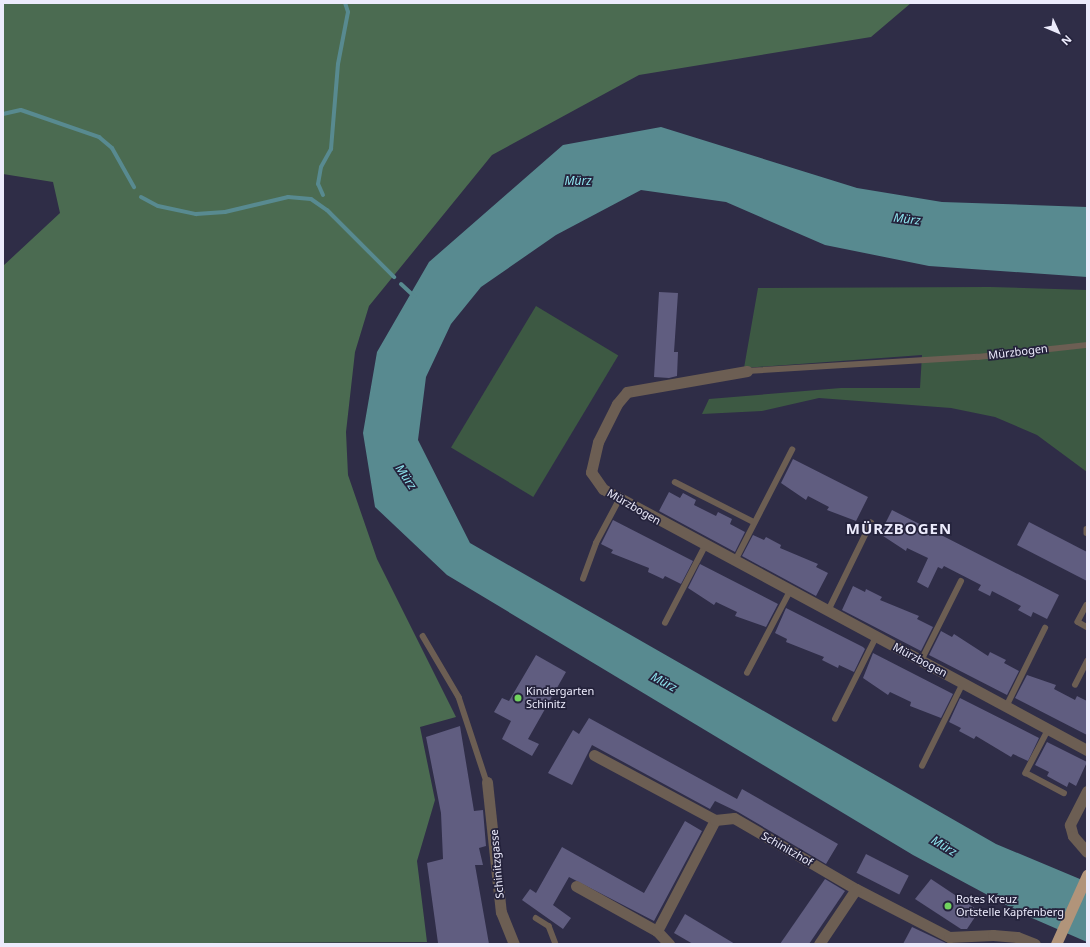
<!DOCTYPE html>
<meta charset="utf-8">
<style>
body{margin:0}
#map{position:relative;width:1090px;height:947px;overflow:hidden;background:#2f2d47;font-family:"Noto Sans",sans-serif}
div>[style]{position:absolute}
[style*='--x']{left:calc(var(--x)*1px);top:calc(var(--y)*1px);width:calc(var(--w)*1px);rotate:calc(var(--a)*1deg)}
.green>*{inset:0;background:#3d5943;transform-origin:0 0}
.forest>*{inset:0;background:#4b6b51}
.water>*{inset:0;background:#588a90}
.stream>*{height:4px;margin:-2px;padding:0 2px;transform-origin:2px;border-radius:2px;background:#588a90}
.building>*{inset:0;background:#605d80;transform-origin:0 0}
.service>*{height:5.5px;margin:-2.75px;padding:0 2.75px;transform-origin:2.75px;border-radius:2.75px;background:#6c5e53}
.minor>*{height:11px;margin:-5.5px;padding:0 5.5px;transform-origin:5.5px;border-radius:5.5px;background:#6c5e53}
.tertiary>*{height:11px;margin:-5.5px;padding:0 5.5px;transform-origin:5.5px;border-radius:5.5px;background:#6c5e53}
.trunk>*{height:11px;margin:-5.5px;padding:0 5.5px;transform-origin:5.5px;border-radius:5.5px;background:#b1947a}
.dots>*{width:11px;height:11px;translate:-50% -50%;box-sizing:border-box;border:2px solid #25233c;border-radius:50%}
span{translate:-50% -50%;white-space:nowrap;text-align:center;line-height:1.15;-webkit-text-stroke:3.5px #25233c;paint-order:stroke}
.street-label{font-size:11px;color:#ecebfc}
.poi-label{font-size:11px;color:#ecebfc}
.left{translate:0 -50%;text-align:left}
.water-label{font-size:12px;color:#8de4ee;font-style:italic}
.district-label{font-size:15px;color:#ecebfc;font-weight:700;letter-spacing:1px}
.frame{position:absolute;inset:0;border:4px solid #ecebfc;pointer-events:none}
.north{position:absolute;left:1038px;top:12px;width:40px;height:40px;-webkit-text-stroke:3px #25233c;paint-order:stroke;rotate:134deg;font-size:11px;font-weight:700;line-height:16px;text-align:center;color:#ecebfc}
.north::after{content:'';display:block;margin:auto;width:14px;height:18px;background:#ecebfc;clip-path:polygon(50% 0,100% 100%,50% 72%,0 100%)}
</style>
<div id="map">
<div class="green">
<i style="clip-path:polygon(990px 287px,1087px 290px,1087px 472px,1037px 435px,995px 417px,951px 408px,819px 398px,762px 411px,702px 414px,709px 399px,841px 388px,920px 388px,922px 355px,744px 368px,758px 288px)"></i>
<i style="left:536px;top:306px;width:96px;height:165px;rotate:31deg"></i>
</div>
<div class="forest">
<i style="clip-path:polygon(3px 3px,911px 3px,871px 37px,639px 75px,492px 155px,369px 306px,355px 352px,346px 432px,348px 475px,377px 559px,456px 717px,420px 727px,435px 800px,417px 861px,427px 942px,3px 944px,3px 266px,60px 213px,53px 182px,3px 174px)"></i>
</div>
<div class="water">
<i style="clip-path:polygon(661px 127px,857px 188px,942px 202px,1087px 207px,1087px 277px,929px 266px,825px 245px,726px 202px,641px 190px,556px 235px,481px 287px,451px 324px,426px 377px,418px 440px,470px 543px,996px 844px,1087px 882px,1087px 942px,1025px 915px,913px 855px,447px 575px,375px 507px,363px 433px,377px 352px,429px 262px,563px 145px)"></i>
</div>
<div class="stream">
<i style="--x:3;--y:114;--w:18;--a:-13"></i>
<i style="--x:21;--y:110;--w:83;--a:19.1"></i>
<i style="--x:99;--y:137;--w:17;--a:40"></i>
<i style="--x:112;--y:148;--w:45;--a:60.6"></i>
<i style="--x:323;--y:195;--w:12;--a:-114"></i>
<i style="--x:318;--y:184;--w:17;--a:-80"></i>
<i style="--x:321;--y:167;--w:21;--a:-61"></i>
<i style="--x:331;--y:149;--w:85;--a:-85.3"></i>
<i style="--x:338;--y:64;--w:53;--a:-79.1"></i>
<i style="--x:348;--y:12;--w:9;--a:-108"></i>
<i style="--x:141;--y:197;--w:19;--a:28"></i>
<i style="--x:158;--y:206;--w:39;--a:12"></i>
<i style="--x:196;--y:214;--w:29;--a:-4"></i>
<i style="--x:225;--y:212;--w:65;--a:-13.4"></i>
<i style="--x:288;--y:197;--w:23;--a:5"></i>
<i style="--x:311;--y:199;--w:19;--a:35"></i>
<i style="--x:327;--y:210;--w:95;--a:45"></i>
<i style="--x:401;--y:284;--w:18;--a:43"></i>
</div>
<div class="building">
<i style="clip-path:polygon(659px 292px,678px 293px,674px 352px,678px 352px,677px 376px,669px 378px,654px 377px)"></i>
<i style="clip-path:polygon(793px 459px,868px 497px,856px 521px,827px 510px,829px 507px,808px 496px,806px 500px,781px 483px)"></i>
<i style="clip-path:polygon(669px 492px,680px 498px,683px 493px,696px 500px,694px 505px,716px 516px,718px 512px,732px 519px,730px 524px,745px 532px,735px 552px,659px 511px)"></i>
<i style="clip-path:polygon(892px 510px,1059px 595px,1047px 619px,1033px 612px,1031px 617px,1018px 610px,1021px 606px,992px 591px,990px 596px,978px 590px,981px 585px,944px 566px,942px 569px,938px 567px,928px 588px,917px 582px,928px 558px,907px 548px,906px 551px,880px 534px)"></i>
<i style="clip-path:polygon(613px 520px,693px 561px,681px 584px,665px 576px,663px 579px,648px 572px,649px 568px,611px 553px,613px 550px,601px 544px)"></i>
<i style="clip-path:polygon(1029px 522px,1087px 552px,1087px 581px,1017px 545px)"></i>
<i style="clip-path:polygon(753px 535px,764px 540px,766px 537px,781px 545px,780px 548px,818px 564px,816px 567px,828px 573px,816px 596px,742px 556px)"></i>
<i style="clip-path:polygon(700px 564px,778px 604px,766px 627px,735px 616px,737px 612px,716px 602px,714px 605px,688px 588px)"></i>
<i style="clip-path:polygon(853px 586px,865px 592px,866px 589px,882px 597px,880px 600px,919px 616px,917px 619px,933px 627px,921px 651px,842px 610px)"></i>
<i style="clip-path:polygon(786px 608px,863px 647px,865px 649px,854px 672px,839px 665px,838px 668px,822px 660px,824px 657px,786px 642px,787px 639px,775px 633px)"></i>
<i style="clip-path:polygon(941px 631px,952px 637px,954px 634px,988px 656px,990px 652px,1006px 660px,1004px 663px,1019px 671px,1007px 695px,929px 655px)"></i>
<i style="clip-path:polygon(873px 653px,953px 694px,941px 718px,910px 706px,911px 702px,890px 692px,888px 695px,863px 678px)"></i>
<i style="clip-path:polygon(536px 655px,566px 672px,528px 739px,539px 744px,532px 756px,502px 739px,511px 721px,494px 712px,502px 698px,509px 701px)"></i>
<i style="clip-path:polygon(1027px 675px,1056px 685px,1054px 689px,1075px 700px,1077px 696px,1087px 701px,1087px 735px,1015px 698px)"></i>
<i style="clip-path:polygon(960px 698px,1039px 738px,1028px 761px,1013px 754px,1011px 757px,976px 736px,974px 739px,959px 731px,961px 728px,949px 722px)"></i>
<i style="clip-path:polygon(589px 718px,737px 799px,742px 789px,838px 844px,826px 864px,738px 812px,715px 801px,710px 809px,592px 745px,572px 785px,548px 773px,573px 730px,579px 734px)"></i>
<i style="clip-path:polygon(460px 726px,474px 811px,483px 810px,486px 846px,479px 848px,483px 865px,475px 865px,489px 944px,438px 943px,427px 863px,443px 859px,441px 813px,426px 737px)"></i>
<i style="clip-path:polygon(1047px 742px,1087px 762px,1076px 786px,1069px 782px,1067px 787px,1047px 776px,1049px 772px,1035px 765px)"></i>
<i style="clip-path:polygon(685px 821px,702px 831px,654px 921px,569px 877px,553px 905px,571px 918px,563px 929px,522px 900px,530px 889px,536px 893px,562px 847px,644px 893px)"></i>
<i style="left:866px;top:854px;width:48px;height:21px;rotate:27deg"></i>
<i style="clip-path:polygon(825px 879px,845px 891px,809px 944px,780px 944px)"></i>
<i style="clip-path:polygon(931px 879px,979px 911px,967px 929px,961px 929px,915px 899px)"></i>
<i style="clip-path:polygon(685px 914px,735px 944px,693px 944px,674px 933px)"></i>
<i style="clip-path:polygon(912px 927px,946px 943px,948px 944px,903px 944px)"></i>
</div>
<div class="service">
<i style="--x:747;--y:371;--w:231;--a:-3.5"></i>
<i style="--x:978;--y:357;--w:110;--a:-6.3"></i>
<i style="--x:675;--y:482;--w:89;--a:26.9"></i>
<i style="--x:1087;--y:529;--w:4;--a:90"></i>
<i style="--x:735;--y:561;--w:125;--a:-62.8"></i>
<i style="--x:583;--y:579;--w:38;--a:-70"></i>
<i style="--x:596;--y:543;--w:49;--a:-61.9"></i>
<i style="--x:1087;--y:605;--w:19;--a:118"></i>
<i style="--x:1078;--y:622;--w:10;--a:29"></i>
<i style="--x:828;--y:611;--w:98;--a:-64"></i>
<i style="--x:665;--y:623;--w:87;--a:-62.5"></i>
<i style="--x:423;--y:636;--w:71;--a:59.5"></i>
<i style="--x:459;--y:697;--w:89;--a:71.8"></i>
<i style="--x:921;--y:661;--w:89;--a:-63.4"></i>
<i style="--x:747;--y:673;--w:93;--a:-62.3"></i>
<i style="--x:1075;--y:685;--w:27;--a:-63"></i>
<i style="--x:1006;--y:707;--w:88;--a:-63.7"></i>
<i style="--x:835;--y:719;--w:92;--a:-63.4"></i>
<i style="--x:1049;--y:729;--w:50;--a:117.6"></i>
<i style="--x:1026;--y:773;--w:43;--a:27.8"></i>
<i style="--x:922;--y:766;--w:93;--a:-63.7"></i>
<i style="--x:536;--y:918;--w:15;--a:32"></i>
<i style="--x:549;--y:926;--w:19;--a:69"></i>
</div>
<div class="minor">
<i style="--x:747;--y:371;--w:122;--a:170.1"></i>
<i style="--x:627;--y:392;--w:16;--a:130"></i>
<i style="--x:617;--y:404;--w:42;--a:116.6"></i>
<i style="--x:598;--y:442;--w:31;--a:103"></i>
<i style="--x:591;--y:472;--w:21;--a:55"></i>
<i style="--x:603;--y:489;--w:550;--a:28.34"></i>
<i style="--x:594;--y:755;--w:137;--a:28.2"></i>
<i style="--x:487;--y:782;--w:131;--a:83.9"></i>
<i style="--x:501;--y:912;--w:35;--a:68"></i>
<i style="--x:576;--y:886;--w:93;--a:29.1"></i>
<i style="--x:657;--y:931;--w:18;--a:47"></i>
<i style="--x:657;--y:931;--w:125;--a:-62.4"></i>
<i style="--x:715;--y:820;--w:19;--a:-6"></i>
<i style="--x:734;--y:818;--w:141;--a:30.2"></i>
<i style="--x:856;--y:889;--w:105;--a:27.3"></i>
<i style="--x:949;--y:937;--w:44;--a:-2.6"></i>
<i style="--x:993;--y:935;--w:24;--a:5"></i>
<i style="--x:1017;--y:937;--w:19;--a:21"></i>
<i style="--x:819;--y:944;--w:66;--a:-56.1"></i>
</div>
<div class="tertiary">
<i style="--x:1087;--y:791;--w:38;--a:117"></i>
<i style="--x:1070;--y:825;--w:11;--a:75"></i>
<i style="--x:1073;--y:836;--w:21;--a:49"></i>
</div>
<div class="trunk">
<i style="--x:1056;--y:944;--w:76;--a:-65.8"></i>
</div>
<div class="dots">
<i style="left:518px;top:698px;background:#71d35e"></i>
<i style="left:948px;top:906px;background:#71d35e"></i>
</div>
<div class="street-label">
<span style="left:1018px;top:352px;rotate:-7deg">Mürzbogen</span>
<span style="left:634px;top:507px;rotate:30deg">Mürzbogen</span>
<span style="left:920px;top:660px;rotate:28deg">Mürzbogen</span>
<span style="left:787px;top:849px;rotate:30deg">Schinitzhof</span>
<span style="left:497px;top:864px;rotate:-95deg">Schinitzgasse</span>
</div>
<div class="poi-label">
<span class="left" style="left:526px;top:698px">Kindergarten<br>Schinitz</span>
<span class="left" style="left:956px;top:906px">Rotes Kreuz<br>Ortstelle Kapfenberg</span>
</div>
<div class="water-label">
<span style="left:578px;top:181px">Mürz</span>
<span style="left:907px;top:219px;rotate:7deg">Mürz</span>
<span style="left:406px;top:477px;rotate:56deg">Mürz</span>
<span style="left:664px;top:682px;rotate:28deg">Mürz</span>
<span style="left:944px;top:846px;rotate:31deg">Mürz</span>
</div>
<div class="district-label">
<span style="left:899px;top:529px">MÜRZBOGEN</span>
</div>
<div class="frame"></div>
<div class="north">N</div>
</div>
